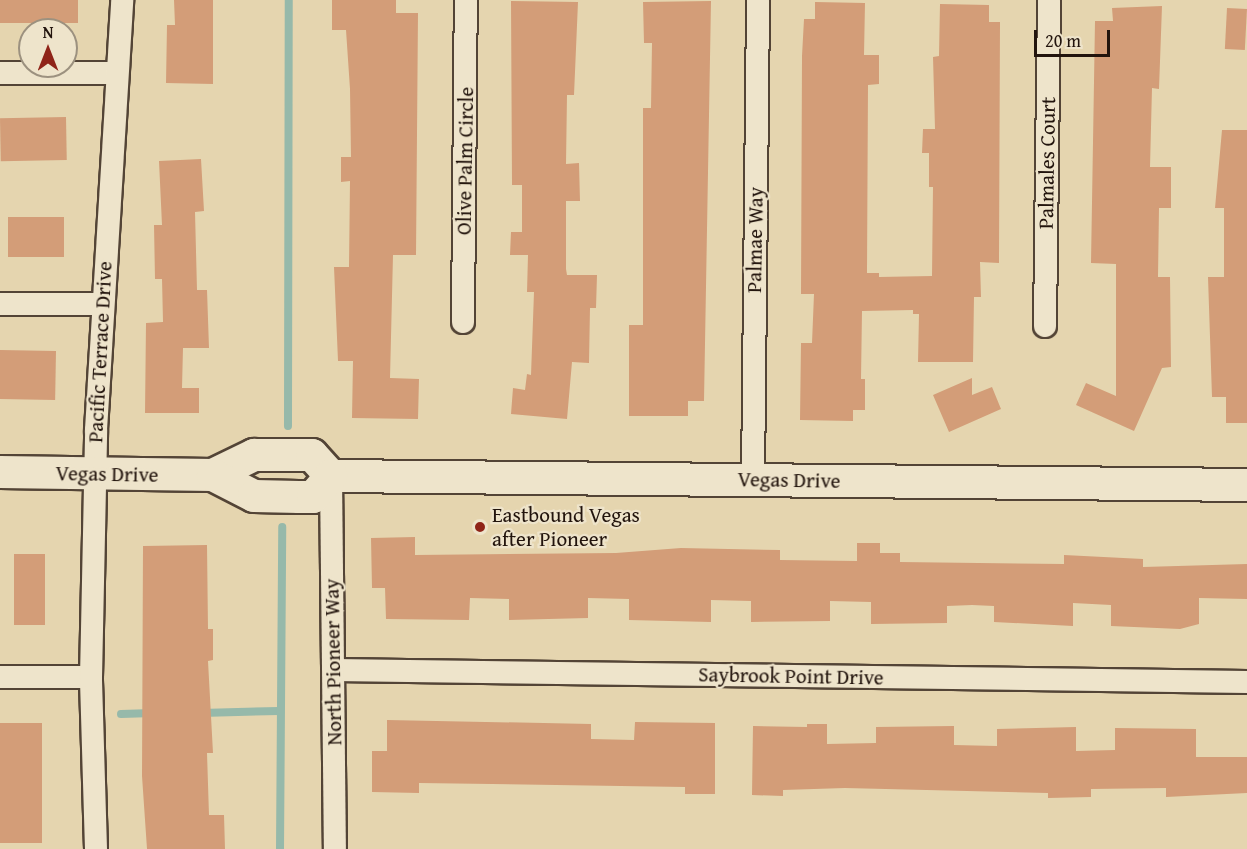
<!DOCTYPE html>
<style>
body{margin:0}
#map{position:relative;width:1247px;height:849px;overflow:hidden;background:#e5d5af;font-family:"Gentium Book Plus",serif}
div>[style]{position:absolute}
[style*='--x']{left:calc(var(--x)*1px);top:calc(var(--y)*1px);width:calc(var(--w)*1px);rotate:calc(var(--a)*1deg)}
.stream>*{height:8px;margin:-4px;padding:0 4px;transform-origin:4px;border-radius:4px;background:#96b9aa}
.building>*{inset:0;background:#d39d78;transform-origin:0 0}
.roads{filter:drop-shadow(2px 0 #534436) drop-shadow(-2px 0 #534436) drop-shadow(0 2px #534436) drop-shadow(0 -2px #534436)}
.street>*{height:22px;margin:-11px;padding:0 11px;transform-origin:11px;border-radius:11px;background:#eee4cb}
.secondary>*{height:32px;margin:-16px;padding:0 16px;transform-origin:16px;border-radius:16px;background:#eee4cb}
.dots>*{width:16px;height:16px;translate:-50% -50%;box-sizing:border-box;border:3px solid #eee4cb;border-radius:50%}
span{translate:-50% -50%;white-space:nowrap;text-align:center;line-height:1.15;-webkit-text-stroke:4.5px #eee4cb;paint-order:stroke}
.street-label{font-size:21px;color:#22140d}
.poi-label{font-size:21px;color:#22140d}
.left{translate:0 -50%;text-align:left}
.north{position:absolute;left:18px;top:18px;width:60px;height:60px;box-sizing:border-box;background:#eee4cb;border:2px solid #9c917f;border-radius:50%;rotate:0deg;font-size:16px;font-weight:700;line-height:24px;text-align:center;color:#22140d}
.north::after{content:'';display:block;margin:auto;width:21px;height:27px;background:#8f2418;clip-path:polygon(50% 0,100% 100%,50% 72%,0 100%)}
.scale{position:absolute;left:1034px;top:30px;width:76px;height:27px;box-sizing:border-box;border:3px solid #22140d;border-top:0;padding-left:8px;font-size:18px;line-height:21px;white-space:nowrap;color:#22140d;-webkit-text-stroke:4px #eee4cb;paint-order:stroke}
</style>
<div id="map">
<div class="stream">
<i style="--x:288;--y:426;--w:426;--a:-89.9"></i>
<i style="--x:201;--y:713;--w:78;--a:-1.5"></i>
<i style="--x:121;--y:714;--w:32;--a:-2"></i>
<i style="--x:280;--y:849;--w:322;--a:-89.6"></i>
</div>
<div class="building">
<i style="left:0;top:0;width:78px;height:23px"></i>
<i style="clip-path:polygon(174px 0,213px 0,213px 84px,166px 83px,167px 25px,175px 25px)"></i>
<i style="clip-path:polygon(332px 0,396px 0,396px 13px,418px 13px,416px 255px,393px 255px,390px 378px,419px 379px,418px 419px,352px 418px,353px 361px,338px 361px,334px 267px,349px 267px,350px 181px,341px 182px,341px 157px,351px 157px,350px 89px,346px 30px,332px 30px)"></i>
<i style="clip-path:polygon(511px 1px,578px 2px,574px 95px,567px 95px,566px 164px,579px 163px,580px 201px,566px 201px,566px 269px,567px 275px,597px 275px,596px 308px,590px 308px,589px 363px,572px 362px,567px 419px,511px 414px,513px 388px,525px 390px,527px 374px,531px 375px,534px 292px,527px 292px,528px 255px,510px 255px,511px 232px,522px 232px,522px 185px,512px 185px)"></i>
<i style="clip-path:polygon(711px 1px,704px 401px,688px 401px,688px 416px,629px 416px,629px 325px,643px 325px,643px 108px,651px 108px,652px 43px,644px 43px,643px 2px)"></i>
<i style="clip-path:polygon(815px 2px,865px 3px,864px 55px,879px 55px,879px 84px,868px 85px,867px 273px,879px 273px,879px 277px,932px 276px,933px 187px,929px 187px,929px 153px,922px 153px,923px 129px,935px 129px,933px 57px,939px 56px,940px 4px,989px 5px,989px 22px,1000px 22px,999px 263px,980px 262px,981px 297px,974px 297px,973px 362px,918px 362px,919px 314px,913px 314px,913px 310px,862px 311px,861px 379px,865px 379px,865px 410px,853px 410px,853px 421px,800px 420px,801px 343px,812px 343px,814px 294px,801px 294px,802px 56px,804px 19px,815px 19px)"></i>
<i style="clip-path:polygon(1162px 6px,1159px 89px,1152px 88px,1150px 167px,1171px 167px,1171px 208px,1159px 208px,1158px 277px,1170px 277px,1171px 367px,1162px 368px,1134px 431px,1076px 405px,1086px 383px,1116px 396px,1116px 264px,1091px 263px,1095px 21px,1113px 21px,1112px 8px)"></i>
<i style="left:1227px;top:8px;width:20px;height:41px;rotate:3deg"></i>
<i style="left:66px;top:117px;width:43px;height:66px;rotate:89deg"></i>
<i style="clip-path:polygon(1222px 130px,1247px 130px,1247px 423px,1226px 423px,1226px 397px,1212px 397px,1208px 277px,1224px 277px,1224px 208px,1215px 208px)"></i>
<i style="clip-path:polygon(201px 159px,204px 211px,195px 212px,197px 290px,207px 290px,209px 348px,183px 348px,182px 388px,199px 388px,199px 413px,145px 413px,146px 323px,163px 322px,162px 279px,155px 279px,154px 225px,162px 225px,159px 161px)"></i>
<i style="left:64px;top:217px;width:40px;height:56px;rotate:90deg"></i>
<i style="left:0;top:350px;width:56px;height:49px;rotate:1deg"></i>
<i style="clip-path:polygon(972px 378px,972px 395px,992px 387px,1001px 409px,949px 432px,933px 395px)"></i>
<i style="clip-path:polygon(415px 537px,415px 555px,616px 553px,681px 548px,780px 550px,780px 560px,857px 561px,857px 543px,880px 543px,880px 553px,900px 553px,900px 562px,1064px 564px,1064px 555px,1143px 559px,1143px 567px,1247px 564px,1247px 599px,1199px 598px,1199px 624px,1180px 629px,1111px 626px,1111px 605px,1073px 603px,1073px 626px,994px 622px,994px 606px,972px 605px,947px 606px,947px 623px,871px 624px,871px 602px,830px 601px,830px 621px,751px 622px,751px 601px,711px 600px,711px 622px,629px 620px,629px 599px,588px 598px,588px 618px,509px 620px,509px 599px,470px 598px,469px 620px,386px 619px,385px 588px,372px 588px,371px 538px)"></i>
<i style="clip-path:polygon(207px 545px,208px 629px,213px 629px,213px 660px,208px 661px,213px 753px,207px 753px,209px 815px,224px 815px,225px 849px,147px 849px,142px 776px,143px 546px)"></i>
<i style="left:14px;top:554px;width:31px;height:71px"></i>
<i style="clip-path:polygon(387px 720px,591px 724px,591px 739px,634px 740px,635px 722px,715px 723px,715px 794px,685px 794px,685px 787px,419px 783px,419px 793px,372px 792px,372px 751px,387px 751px)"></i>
<i style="left:0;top:723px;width:42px;height:120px"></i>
<i style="clip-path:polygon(807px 724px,827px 724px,827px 744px,876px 743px,876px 727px,954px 726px,954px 745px,997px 746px,997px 729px,1076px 727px,1076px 751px,1115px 750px,1115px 728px,1196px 729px,1196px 757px,1247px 757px,1247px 793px,1166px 797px,1166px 788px,1091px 789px,1091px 797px,1048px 798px,1048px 793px,845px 788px,783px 790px,783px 796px,752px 795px,753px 726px,807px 727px)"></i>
</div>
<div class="roads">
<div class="street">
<i style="--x:0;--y:73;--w:115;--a:0"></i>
<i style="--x:0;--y:304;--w:102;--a:0"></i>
<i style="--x:463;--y:322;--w:322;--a:-89.5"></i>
<i style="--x:1045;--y:326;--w:326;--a:-89.3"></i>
<i style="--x:331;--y:476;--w:373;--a:89.4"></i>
<i style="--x:753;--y:480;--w:480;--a:-89.4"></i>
<i style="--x:334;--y:670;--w:913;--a:0.75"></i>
<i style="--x:0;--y:677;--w:91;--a:0"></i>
<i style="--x:96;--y:849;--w:172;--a:-91.7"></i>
<i style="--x:91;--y:677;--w:247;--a:-88.8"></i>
<i style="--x:96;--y:430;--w:431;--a:-86.5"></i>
</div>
<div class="secondary">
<i style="--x:0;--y:472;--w:213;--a:0.8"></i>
<i style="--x:213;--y:475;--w:46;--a:-26"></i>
<i style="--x:254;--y:455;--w:58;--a:0"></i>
<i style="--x:312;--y:455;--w:28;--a:48"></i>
<i style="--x:331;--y:476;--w:916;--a:0.56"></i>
<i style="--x:213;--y:475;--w:46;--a:27.1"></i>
<i style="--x:254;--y:496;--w:45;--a:1.3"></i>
<i style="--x:299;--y:497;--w:14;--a:0"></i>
<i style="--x:313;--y:497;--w:28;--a:-49"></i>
</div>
</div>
<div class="dots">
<i style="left:480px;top:527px;background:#8f2418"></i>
</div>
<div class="street-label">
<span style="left:465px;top:161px;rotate:-89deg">Olive Palm Circle</span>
<span style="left:1047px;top:163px;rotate:-89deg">Palmales Court</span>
<span style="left:755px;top:240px;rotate:-89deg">Palmae Way</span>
<span style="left:100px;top:352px;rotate:-87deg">Pacific Terrace Drive</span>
<span style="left:107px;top:474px;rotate:1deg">Vegas Drive</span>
<span style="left:789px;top:480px;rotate:1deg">Vegas Drive</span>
<span style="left:333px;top:662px;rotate:-91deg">North Pioneer Way</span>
<span style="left:791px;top:676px;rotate:1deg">Saybrook Point Drive</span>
</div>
<div class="poi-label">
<span class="left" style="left:492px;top:527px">Eastbound Vegas<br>after Pioneer</span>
</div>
<div class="north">N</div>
<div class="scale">20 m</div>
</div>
